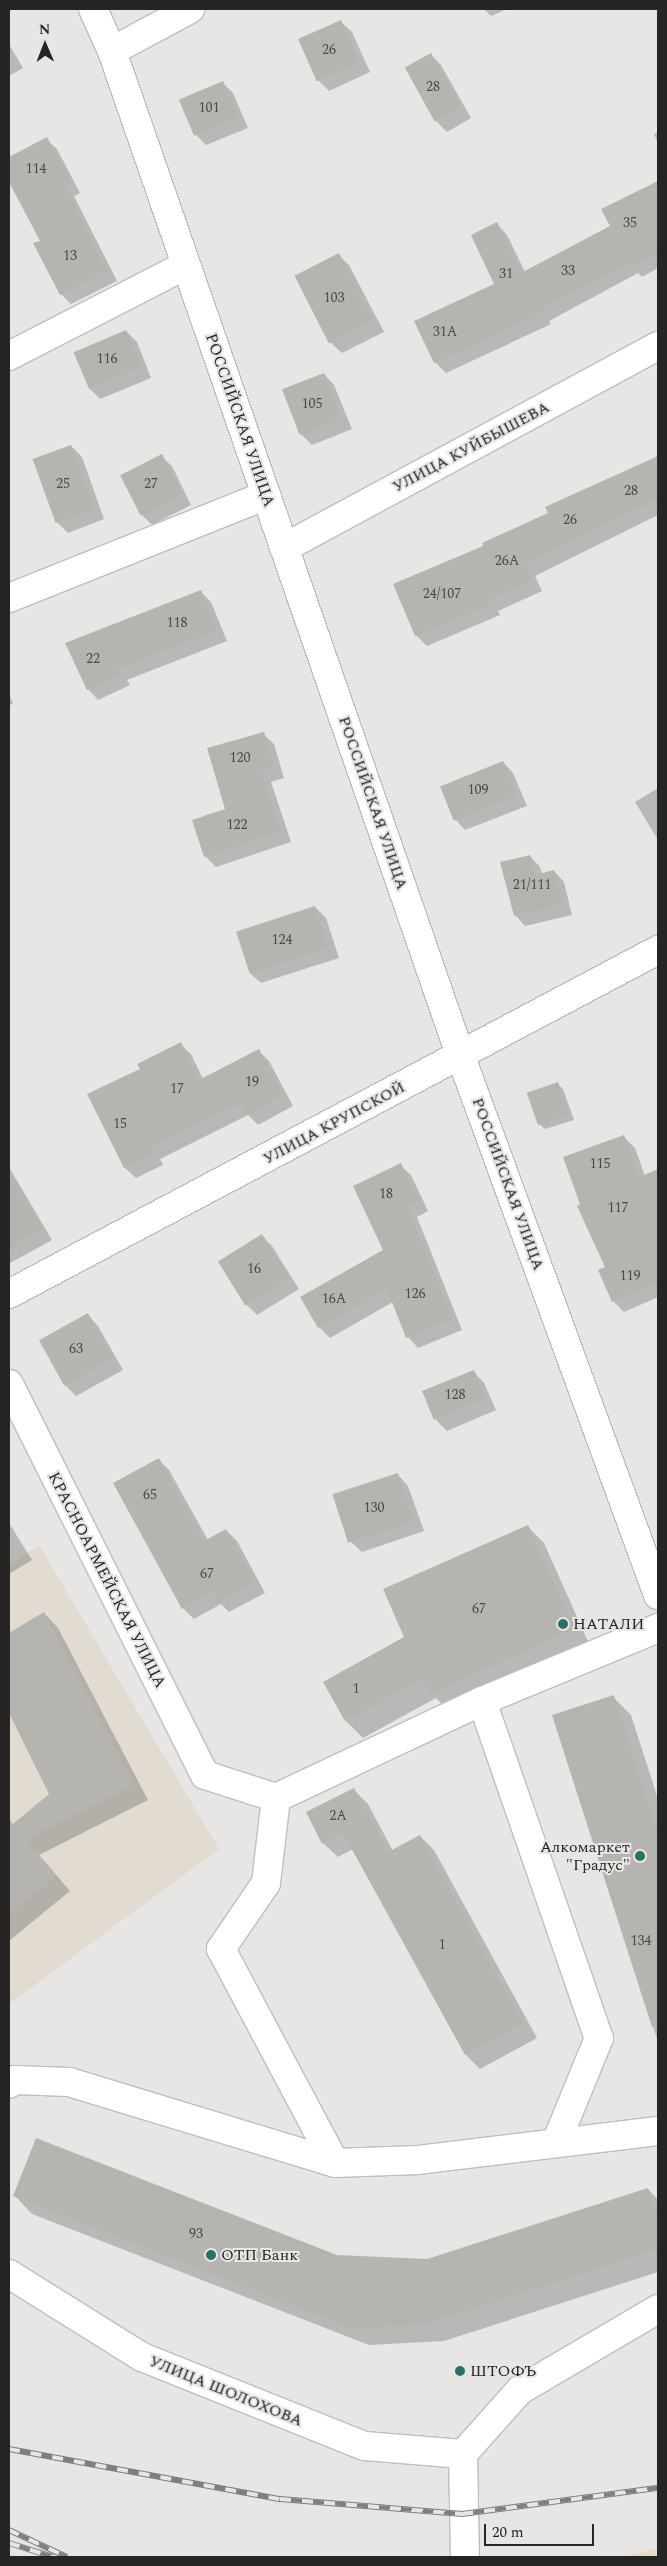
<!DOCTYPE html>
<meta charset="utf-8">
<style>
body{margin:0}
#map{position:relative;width:667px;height:2566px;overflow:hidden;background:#e8e6e4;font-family:Spectral,serif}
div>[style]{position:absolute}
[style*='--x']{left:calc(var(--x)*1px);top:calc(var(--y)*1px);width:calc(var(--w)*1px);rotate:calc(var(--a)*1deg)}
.built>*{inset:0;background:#e1dbd2}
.industrial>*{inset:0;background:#e8dbc7}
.shadow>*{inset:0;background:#0003}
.building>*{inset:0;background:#b6b4b1;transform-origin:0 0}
.roads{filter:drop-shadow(1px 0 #c0bebb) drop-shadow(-1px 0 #c0bebb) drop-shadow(0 1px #c0bebb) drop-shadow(0 -1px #c0bebb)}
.minor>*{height:28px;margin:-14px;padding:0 14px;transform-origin:14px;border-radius:14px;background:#fff}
.major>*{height:28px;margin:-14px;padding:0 14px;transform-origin:14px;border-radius:14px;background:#fff}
.rail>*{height:5.5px;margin-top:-2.75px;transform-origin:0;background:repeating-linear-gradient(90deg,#e8e6e4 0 11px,#807f7d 0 22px);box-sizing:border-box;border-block:1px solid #807f7d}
.dots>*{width:14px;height:14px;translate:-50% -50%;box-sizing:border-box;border:2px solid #e8e6e4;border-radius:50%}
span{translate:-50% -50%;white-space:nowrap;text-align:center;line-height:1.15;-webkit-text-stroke:4px #e8e6e4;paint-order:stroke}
.number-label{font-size:14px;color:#4a4947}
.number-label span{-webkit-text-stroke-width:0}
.street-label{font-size:16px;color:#262524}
.poi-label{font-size:16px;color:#262524}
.left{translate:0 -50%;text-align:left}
.right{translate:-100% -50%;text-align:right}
.frame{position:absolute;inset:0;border:10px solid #262524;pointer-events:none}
.north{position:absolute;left:20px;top:20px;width:50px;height:50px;-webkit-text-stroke:4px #e8e6e4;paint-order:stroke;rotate:359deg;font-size:14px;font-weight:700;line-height:20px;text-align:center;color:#262524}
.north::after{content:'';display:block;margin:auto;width:18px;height:22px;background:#262524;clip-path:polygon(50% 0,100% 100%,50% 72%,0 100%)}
.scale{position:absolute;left:484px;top:2524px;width:110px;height:22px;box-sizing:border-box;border:2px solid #262524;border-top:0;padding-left:6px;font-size:15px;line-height:18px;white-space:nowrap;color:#262524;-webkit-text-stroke:4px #e8e6e4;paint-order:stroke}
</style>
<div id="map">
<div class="built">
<i style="clip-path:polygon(39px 1545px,219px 1849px,9px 2004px,9px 1566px)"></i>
</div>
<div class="industrial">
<i style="clip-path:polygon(658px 2548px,658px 2557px,620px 2557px)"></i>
</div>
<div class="shadow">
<i style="clip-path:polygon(484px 9px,507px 9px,491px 16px)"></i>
<i style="clip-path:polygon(341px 22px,352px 32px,370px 72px,329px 91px,318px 80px)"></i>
<i style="clip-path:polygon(9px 44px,23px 68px,9px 76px)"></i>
<i style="clip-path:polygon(431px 55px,441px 65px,471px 118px,447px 132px,436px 121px)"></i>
<i style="clip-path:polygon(223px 83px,233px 93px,248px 128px,206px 145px,195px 134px)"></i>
<i style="clip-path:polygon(658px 132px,658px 143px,654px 134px)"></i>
<i style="clip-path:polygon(46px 139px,57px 149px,80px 193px,74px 196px,117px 281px,71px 304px,61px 294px,42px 242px,9px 179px,9px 158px)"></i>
<i style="clip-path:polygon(658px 182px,658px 268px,642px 277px,638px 273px,549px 321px,551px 324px,446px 373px,435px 362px,496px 284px,497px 224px,507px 235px,525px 272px,611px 226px,603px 210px)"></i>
<i style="clip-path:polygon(338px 255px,349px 265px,384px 332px,342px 353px,331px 343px,297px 276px)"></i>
<i style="clip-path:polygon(126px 331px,137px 342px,151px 378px,100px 399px,89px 388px)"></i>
<i style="clip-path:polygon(324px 374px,334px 385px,352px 429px,312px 445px,301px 434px)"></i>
<i style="clip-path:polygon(71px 446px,82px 457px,104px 519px,68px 533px,57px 522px)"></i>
<i style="clip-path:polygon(161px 456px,172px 466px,191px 505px,152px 525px,141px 514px)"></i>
<i style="clip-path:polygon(658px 457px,658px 515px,535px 576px,542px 591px,498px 611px,500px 615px,427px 646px,416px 635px,485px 546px,550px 514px,547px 508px)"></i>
<i style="clip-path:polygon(201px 592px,211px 602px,227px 641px,127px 680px,130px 685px,98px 700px,88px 689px)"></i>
<i style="clip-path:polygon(9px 693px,13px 704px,9px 705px)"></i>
<i style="clip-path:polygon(263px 734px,274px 744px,284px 778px,271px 782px,291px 842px,216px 867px,205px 856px)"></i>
<i style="clip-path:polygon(503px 762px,513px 773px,527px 806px,465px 830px,455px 819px)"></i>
<i style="clip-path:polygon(658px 788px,658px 840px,635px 802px)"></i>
<i style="clip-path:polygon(530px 856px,540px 867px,542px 874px,554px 871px,564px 882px,572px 915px,525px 926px,515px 915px)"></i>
<i style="clip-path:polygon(315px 907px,326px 918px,339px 958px,261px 983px,250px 973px,237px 932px)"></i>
<i style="clip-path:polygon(180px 1044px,191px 1054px,203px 1079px,258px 1050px,269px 1061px,293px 1106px,258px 1125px,248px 1115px,160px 1159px,163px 1165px,136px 1178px,125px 1168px,89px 1094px,142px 1069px)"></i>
<i style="clip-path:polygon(558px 1084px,563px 1089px,574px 1120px,545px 1129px,539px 1124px)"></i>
<i style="clip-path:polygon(624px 1137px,635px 1148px,645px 1176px,658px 1170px,658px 1297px,624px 1312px,613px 1301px,606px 1268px,581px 1205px)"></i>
<i style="clip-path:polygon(400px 1165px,411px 1175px,428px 1211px,417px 1217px,462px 1330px,418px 1348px,408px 1337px,393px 1302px,330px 1338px,319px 1327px,302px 1298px,385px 1250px)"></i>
<i style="clip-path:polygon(9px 1167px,52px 1240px,10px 1263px,9px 1262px)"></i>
<i style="clip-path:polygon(262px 1236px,272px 1246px,299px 1289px,257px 1315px,246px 1304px,220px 1262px)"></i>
<i style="clip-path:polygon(88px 1315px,98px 1326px,123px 1370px,76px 1396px,65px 1385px,41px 1340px)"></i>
<i style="clip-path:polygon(474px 1372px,484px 1383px,496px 1410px,447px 1431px,436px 1420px)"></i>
<i style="clip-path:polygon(158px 1459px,169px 1470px,208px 1540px,226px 1530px,237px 1541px,265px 1593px,229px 1612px,221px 1604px,194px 1619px,183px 1608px)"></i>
<i style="clip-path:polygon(398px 1475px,408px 1486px,424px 1531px,362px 1552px,351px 1542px,335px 1496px)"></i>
<i style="clip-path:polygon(9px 1523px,32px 1560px,9px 1574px)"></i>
<i style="clip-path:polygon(527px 1526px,544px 1543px,590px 1646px,448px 1710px,436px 1698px,363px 1738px,346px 1721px,324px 1682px,406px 1637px)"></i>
<i style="clip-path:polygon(44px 1613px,58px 1628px,148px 1800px,39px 1855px,70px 1891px,9px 1941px,9px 1829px,51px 1794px,9px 1710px,9px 1634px)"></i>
<i style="clip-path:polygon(613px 1697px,631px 1715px,658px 1799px,658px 2042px,553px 1716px)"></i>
<i style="clip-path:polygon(354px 1790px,368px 1804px,393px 1851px,420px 1836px,434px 1850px,537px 2038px,480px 2069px,466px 2055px,353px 1849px,338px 1857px,323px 1843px)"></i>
<i style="clip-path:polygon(648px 2189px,658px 2200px,658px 2272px,444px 2341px,369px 2345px,32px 2214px,15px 2196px,337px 2257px,428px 2260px)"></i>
</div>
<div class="building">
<i style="left:341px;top:20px;width:46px;height:47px;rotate:66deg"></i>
<i style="left:431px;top:53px;width:62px;height:30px;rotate:61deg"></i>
<i style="left:223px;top:81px;width:39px;height:48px;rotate:67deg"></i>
<i style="clip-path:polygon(47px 137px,71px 182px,65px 185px,107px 270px,60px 295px,33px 243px,40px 241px,9px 182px,9px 157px)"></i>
<i style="clip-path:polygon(658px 181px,658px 253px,630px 267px,628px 263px,539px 310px,541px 314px,434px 363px,414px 321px,494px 284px,471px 235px,497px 222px,521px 273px,610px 226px,601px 209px)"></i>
<i style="left:339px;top:253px;width:76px;height:50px;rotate:63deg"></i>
<i style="left:126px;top:330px;width:40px;height:57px;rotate:67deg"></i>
<i style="left:324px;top:373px;width:49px;height:45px;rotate:69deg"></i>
<i style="left:71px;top:445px;width:68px;height:41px;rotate:70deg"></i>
<i style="left:162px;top:454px;width:45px;height:47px;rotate:63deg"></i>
<i style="clip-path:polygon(658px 456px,658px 499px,525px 565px,532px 580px,488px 600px,490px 605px,415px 636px,393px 584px,483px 546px,482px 543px,548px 513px,545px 507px)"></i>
<i style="clip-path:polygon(201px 590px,217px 630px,117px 669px,120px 674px,87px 690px,65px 643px)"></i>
<i style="clip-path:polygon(264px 732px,274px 767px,261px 771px,281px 831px,204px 857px,192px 820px,225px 809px,207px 748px)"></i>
<i style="left:503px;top:761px;width:37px;height:68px;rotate:68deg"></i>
<i style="clip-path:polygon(530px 855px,535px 875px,554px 870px,562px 904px,514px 916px,500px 862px)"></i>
<i style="left:315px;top:906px;width:44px;height:83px;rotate:72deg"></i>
<i style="clip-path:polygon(181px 1042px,199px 1080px,259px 1049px,283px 1095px,246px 1115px,240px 1104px,150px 1148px,153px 1154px,124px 1168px,87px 1094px,140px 1069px,137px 1064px)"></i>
<i style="left:558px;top:1082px;width:34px;height:33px;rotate:71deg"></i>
<i style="clip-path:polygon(624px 1135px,639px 1177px,658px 1169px,658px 1282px,612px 1302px,598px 1270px,605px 1267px,577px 1206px,580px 1204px,563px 1157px)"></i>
<i style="clip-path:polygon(401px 1163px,418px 1200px,407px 1206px,453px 1319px,406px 1338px,387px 1289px,318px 1328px,300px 1297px,383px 1250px,353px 1186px)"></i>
<i style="clip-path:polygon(9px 1171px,42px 1229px,9px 1248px)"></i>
<i style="left:262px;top:1234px;width:52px;height:52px;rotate:58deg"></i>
<i style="left:88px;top:1313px;width:52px;height:56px;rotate:61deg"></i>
<i style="left:474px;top:1370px;width:31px;height:56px;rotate:68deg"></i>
<i style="clip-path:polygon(159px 1458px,204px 1541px,226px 1529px,255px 1582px,218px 1603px,212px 1592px,182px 1609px,113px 1483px)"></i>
<i style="left:398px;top:1473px;width:51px;height:69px;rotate:72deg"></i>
<i style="clip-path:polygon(528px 1525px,574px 1629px,430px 1694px,423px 1679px,345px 1721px,323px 1682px,404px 1637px,383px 1589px)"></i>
<i style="clip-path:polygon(44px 1612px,134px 1785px,26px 1839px,56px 1876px,9px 1914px,9px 1819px,13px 1824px,49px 1794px,9px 1713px,9px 1633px)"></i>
<i style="clip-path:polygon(614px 1695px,658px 1835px,658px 2026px,652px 2027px,552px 1715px)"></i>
<i style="clip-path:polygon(354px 1788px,388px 1852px,420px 1835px,523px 2023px,465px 2055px,343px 1833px,322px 1844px,306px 1812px)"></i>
<i style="clip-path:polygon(36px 2138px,337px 2255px,427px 2259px,648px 2188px,658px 2219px,658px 2249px,426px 2324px,350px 2328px,13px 2196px)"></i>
</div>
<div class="roads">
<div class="minor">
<i style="--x:112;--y:51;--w:89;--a:-28.3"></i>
<i style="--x:9;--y:356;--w:199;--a:-27.2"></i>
<i style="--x:284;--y:548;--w:425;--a:-28.4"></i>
<i style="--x:9;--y:598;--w:277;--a:-21.8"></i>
<i style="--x:9;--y:1294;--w:735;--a:-27.93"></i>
<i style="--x:9;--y:1384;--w:437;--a:63.4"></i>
<i style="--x:205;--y:1775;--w:75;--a:17.9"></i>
<i style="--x:276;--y:1798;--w:228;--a:-25.2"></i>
<i style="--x:482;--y:1701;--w:191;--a:-22.5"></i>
<i style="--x:482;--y:1701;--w:357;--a:70.9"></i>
<i style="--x:599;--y:2038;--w:113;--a:112.3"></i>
<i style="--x:276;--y:1798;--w:86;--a:96.7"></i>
<i style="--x:266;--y:1883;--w:80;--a:124.3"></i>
<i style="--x:221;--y:1949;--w:242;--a:62"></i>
<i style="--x:9;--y:2084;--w:7;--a:-34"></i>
<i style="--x:15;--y:2080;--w:54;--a:2.1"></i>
<i style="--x:69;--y:2082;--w:278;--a:16.9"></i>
<i style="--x:335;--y:2163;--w:83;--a:-2.1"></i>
<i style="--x:418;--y:2160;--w:242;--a:-6.9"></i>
<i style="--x:9;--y:2274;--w:157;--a:32"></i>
<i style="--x:142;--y:2357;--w:240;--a:21.8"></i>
<i style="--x:365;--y:2446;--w:98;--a:4.7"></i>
</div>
<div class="major">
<i style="--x:93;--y:9;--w:46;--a:65.7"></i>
<i style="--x:112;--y:51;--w:1065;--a:70.87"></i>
<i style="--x:461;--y:1057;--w:573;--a:69.89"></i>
<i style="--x:465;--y:2557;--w:103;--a:-91.1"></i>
<i style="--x:463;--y:2454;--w:86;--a:-48.3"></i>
<i style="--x:520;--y:2390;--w:160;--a:-30.4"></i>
</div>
</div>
<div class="rail">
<i style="--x:9;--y:2449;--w:276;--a:10.5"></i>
<i style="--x:280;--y:2499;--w:183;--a:4.7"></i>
<i style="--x:462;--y:2514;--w:198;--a:-7.6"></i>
<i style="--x:9;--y:2530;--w:64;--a:25"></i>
<i style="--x:9;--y:2543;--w:46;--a:17.7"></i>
</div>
<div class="dots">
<i style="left:563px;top:1624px;background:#297066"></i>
<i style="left:640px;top:1856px;background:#297066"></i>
<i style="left:211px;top:2255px;background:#297066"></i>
<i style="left:460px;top:2371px;background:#297066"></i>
</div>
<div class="number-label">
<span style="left:329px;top:50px">26</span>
<span style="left:433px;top:87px">28</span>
<span style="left:209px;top:108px">101</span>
<span style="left:36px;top:169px">114</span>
<span style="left:630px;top:223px">35</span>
<span style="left:70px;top:256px">13</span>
<span style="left:568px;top:271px">33</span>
<span style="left:506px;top:274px">31</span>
<span style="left:334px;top:298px">103</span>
<span style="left:445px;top:332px">31А</span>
<span style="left:107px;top:359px">116</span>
<span style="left:312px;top:404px">105</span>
<span style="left:63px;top:484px">25</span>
<span style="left:151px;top:484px">27</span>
<span style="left:631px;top:491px">28</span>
<span style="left:570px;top:520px">26</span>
<span style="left:507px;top:561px">26А</span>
<span style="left:442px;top:594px">24/107</span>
<span style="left:177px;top:623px">118</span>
<span style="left:93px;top:659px">22</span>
<span style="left:240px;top:758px">120</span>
<span style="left:478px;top:790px">109</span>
<span style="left:237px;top:825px">122</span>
<span style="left:532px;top:885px">21/111</span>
<span style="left:282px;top:940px">124</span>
<span style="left:252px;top:1082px">19</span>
<span style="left:177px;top:1089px">17</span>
<span style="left:120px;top:1124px">15</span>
<span style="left:600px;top:1164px">115</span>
<span style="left:386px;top:1194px">18</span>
<span style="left:618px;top:1208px">117</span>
<span style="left:254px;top:1269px">16</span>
<span style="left:630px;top:1276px">119</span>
<span style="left:415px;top:1294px">126</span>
<span style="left:334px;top:1299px">16А</span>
<span style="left:76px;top:1349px">63</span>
<span style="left:455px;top:1395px">128</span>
<span style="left:150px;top:1495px">65</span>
<span style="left:374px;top:1508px">130</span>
<span style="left:207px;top:1574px">67</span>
<span style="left:479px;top:1609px">67</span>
<span style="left:356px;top:1689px">1</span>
<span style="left:338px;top:1816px">2А</span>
<span style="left:641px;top:1941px">134</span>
<span style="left:442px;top:1945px">1</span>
<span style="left:196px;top:2234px">93</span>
</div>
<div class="street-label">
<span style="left:240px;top:420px;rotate:71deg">РОССИЙСКАЯ УЛИЦА</span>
<span style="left:471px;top:447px;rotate:-28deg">УЛИЦА КУЙБЫШЕВА</span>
<span style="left:373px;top:803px;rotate:71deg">РОССИЙСКАЯ УЛИЦА</span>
<span style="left:334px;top:1123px;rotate:-28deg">УЛИЦА КРУПСКОЙ</span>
<span style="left:508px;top:1184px;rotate:70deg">РОССИЙСКАЯ УЛИЦА</span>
<span style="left:107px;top:1580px;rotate:63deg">КРАСНОАРМЕЙСКАЯ УЛИЦА</span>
<span style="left:226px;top:2391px;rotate:22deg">УЛИЦА ШОЛОХОВА</span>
</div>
<div class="poi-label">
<span class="left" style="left:573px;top:1624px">НАТАЛИ</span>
<span class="right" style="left:630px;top:1856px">Алкомаркет<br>"Градус"</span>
<span class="left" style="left:221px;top:2255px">ОТП Банк</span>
<span class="left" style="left:470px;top:2371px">ШТОФЪ</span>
</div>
<div class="frame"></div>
<div class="north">N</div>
<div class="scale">20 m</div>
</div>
